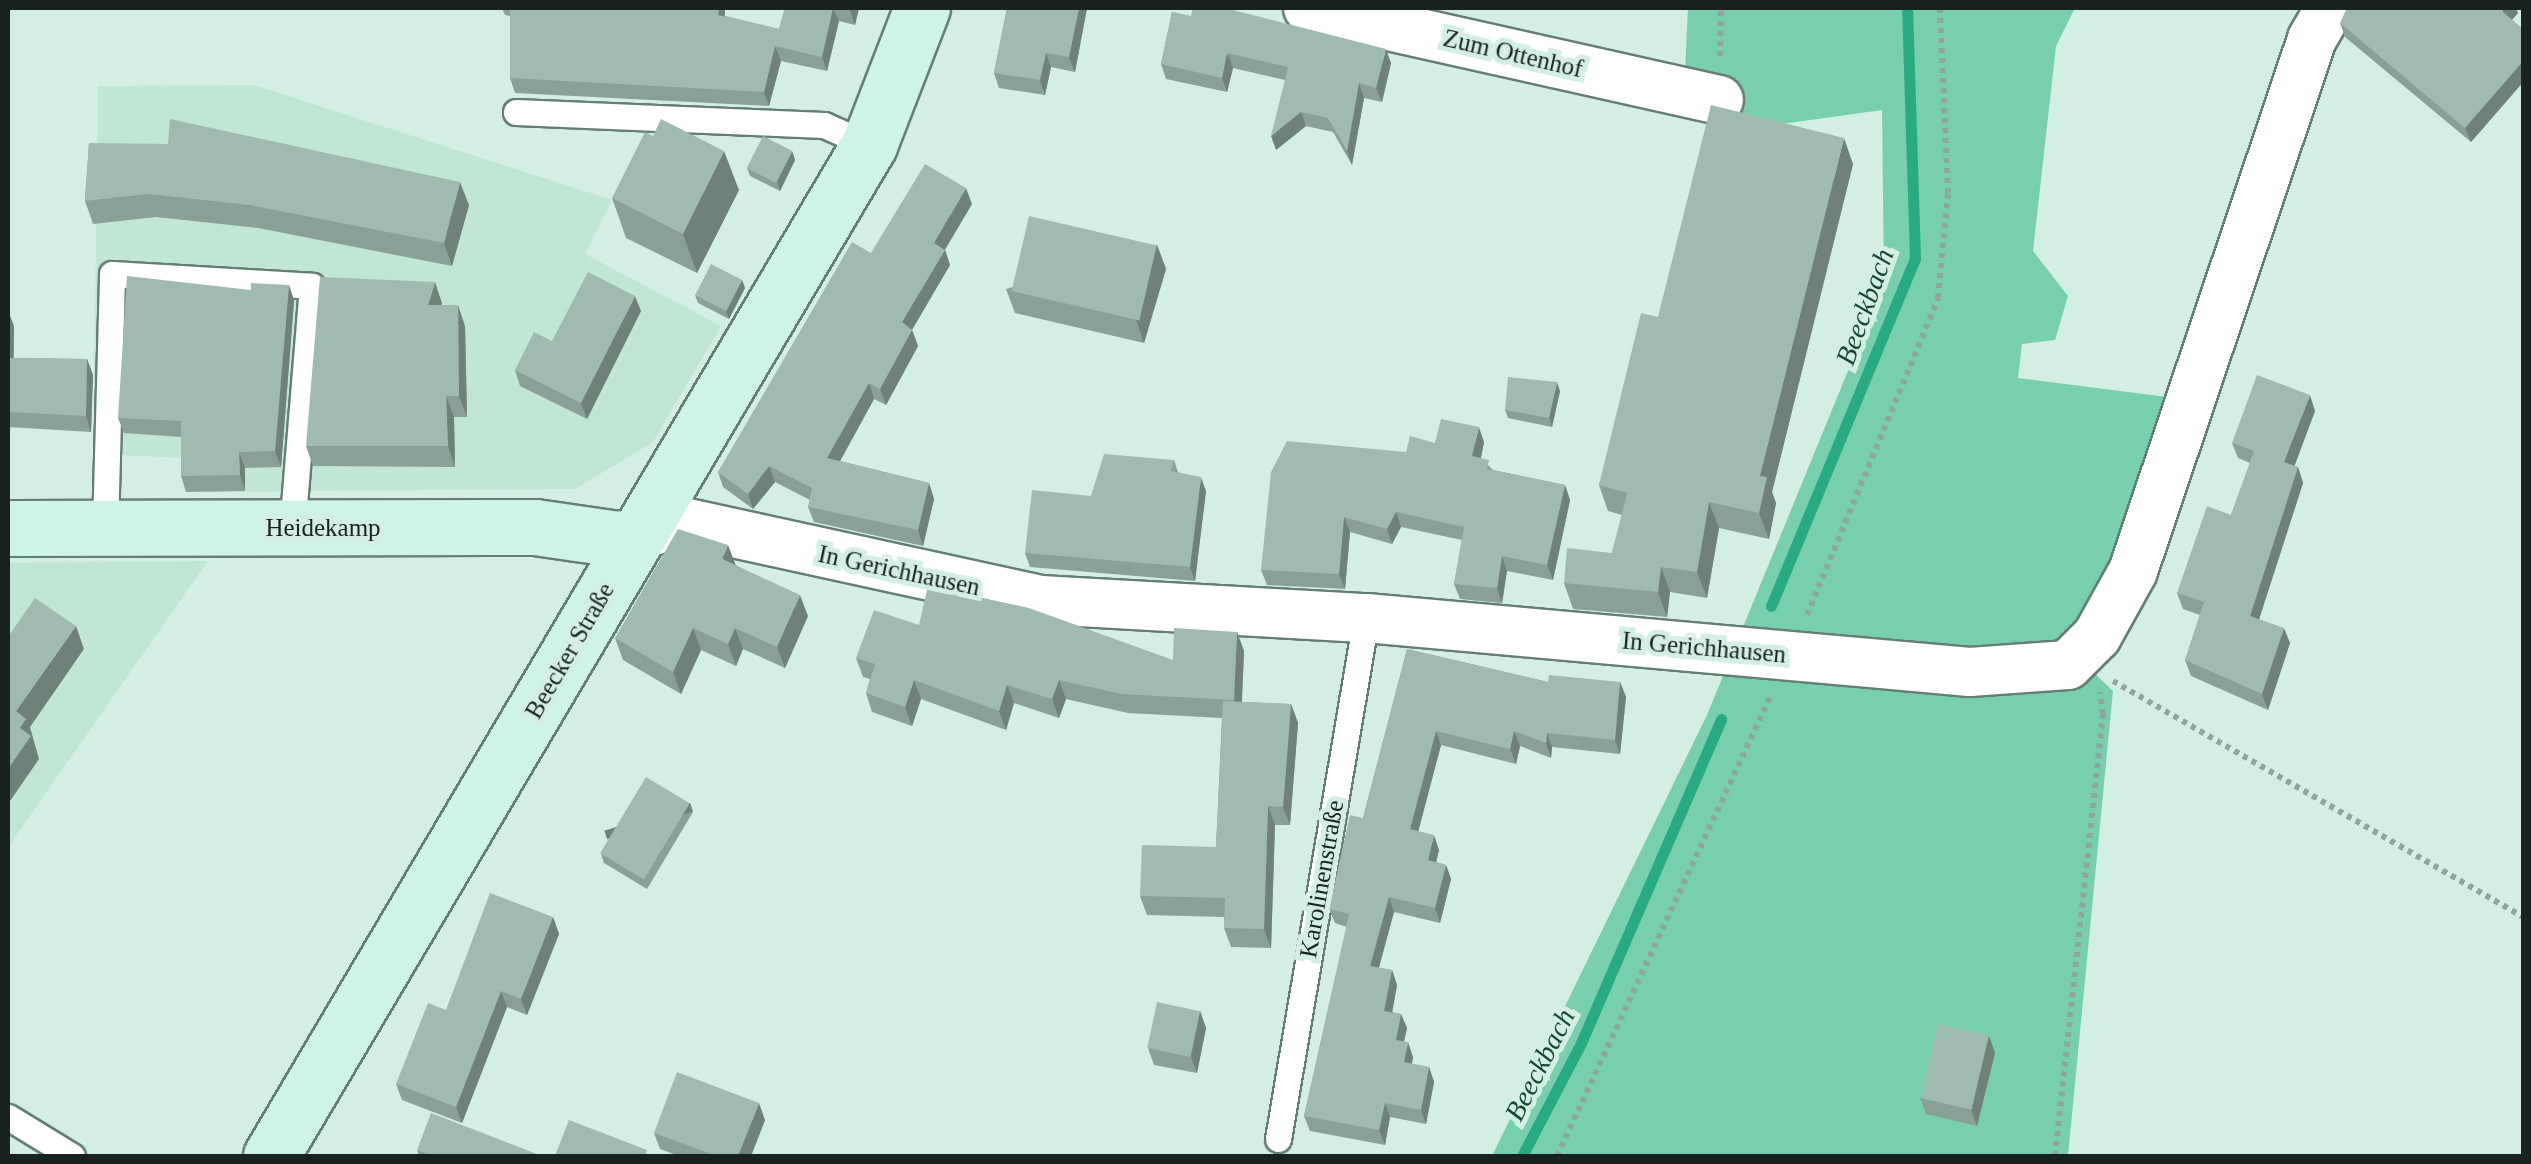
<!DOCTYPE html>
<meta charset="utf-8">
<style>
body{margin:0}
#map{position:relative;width:2531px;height:1164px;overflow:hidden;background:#d3efe3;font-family:"Times New Roman",serif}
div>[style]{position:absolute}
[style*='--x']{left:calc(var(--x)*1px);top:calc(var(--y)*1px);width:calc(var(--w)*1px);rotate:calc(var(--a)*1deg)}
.built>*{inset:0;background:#c1e6d6}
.green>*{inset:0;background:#78cfae}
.stream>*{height:11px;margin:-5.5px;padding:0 5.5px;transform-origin:5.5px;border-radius:5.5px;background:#28ab83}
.path>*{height:6px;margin-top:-3px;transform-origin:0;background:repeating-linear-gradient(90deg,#90a69d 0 5px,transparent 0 10px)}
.roads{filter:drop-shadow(2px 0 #657e73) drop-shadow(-2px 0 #657e73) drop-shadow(0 2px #657e73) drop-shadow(0 -2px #657e73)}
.lane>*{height:25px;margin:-12.5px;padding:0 12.5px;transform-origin:12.5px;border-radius:12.5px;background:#fff}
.street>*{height:48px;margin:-24px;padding:0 24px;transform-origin:24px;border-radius:24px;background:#fff}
.secondary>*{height:55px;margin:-27.5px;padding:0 27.5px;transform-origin:27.5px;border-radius:27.5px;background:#cef4e7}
.wall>*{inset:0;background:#89a096}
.shaded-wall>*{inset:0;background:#6f827a;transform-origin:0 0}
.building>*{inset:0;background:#9fbaae;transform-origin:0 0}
span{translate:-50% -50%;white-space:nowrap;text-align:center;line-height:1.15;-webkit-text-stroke:10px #d3efe3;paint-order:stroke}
.street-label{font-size:25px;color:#18221e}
.water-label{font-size:28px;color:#154837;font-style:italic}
.frame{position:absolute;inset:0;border:10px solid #18221e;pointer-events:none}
</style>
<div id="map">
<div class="built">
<i style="clip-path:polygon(254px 85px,612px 200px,585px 254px,721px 326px,653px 442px,575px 489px,185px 492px,185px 458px,93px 454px,98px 86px)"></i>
<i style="clip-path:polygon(208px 561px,8px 847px,8px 563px)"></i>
</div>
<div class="green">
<i style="clip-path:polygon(1688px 8px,2075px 8px,2056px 46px,2033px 251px,2068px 296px,2055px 340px,2022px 344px,2018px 378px,2175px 398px,2113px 585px,2065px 645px,2113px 691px,2068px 1156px,1492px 1156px,1707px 715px,1884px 283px,1882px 110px,1753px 128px,1683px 115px)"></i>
</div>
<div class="stream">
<i style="--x:1771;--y:606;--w:376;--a:-67.5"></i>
<i style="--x:1915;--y:259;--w:251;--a:-91.8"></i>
<i style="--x:1522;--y:1156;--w:127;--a:-62.4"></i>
<i style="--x:1581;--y:1043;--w:353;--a:-66.6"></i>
</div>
<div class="path">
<i style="--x:1720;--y:56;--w:48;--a:-88.8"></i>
<i style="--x:1807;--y:615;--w:343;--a:-67.5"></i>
<i style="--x:1938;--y:298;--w:105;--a:-84.6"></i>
<i style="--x:1948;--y:193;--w:185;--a:-92.5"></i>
<i style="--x:2113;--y:681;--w:474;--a:29.9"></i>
<i style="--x:1557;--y:1156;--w:508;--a:-65.1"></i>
<i style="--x:2055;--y:1156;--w:445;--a:-83.8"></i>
<i style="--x:2103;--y:714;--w:22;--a:-98"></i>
</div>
<div class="roads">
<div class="lane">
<i style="--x:516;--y:112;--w:308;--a:2.4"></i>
<i style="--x:824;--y:125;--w:49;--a:24"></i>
<i style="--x:105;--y:528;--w:254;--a:-88.4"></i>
<i style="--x:112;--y:274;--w:200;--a:3.4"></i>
<i style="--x:312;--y:286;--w:243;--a:94.7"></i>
<i style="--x:8;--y:1117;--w:75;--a:31.4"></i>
<i style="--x:1278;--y:1139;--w:528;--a:-80.41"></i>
</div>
<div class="street">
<i style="--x:1308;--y:8;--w:421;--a:12.6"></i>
<i style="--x:637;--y:536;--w:48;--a:-16.9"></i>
<i style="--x:683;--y:522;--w:367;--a:12.3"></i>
<i style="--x:1042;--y:600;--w:324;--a:3.2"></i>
<i style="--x:1366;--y:618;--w:606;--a:5.11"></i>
<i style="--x:1970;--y:672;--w:98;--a:-4.1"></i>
<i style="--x:2068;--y:665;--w:41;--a:-45"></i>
<i style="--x:2097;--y:636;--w:74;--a:-61"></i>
<i style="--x:2133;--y:571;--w:561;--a:-71.4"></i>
<i style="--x:2312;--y:39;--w:36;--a:-60"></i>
</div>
<div class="secondary">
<i style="--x:8;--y:528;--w:527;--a:-0.11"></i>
<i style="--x:535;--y:527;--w:84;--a:8.2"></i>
<i style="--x:618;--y:539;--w:19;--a:-9"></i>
<i style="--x:271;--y:1156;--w:1175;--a:-59.4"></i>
<i style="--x:869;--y:145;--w:147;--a:-68.9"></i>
</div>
</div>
<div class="wall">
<i style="clip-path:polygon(502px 8px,725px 8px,725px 16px,779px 29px,785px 8px,859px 8px,855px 25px,839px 21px,827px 71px,781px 61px,769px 106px,515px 93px,510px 78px,510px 16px,505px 15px)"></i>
<i style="clip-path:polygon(1007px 8px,1087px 8px,1075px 72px,1051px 67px,1045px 95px,999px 88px,994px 73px)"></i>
<i style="clip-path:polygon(1172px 12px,1391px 63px,1382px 102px,1364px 98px,1352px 165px,1333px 132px,1306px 126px,1276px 150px,1285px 80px,1233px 68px,1227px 92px,1166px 79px,1161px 64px)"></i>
<i style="clip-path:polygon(2518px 13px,2512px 20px,2524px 30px,2524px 81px,2471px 142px,2345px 37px,2340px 23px)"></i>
<i style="clip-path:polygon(89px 143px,469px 205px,452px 266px,258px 228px,156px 217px,93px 224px,85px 201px)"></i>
<i style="clip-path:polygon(792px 151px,795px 160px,780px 191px,750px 176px,747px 168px)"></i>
<i style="clip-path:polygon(1853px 164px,1772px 492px,1776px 503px,1769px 539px,1719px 528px,1707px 598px,1670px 592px,1667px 617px,1573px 609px,1564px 583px,1612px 553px,1622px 515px,1608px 511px,1599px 485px,1658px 317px)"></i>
<i style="clip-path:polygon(739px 190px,697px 273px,626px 238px,612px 198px)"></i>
<i style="clip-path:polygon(972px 204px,945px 250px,950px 265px,912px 330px,918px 346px,886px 405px,874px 399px,840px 461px,929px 483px,934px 499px,923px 546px,814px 522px,808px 507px,810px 500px,775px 482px,753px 509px,723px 487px,718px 472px,871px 253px)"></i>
<i style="clip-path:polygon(1157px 245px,1166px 269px,1144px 343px,1015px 313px,1006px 289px)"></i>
<i style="clip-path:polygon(742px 280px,745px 288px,729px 319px,698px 303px,695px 295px)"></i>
<i style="clip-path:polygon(289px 285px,294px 301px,281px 467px,245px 468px,245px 491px,186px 492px,181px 476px,181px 437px,124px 433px,118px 418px,251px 290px)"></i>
<i style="clip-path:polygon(442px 303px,441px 305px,465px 326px,467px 417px,454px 417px,455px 467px,313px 466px,306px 446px)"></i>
<i style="clip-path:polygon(8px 311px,14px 326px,14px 358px,87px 359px,93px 375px,91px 432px,8px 427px)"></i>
<i style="clip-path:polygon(641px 311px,587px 419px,520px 386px,515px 370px)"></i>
<i style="clip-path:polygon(1560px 391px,1552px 427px,1508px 418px,1505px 410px)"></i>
<i style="clip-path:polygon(2315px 411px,2294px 466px,2298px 467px,2303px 483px,2259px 619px,2290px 643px,2268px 710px,2191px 676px,2185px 660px,2200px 615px,2183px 609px,2177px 593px,2231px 515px,2250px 463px,2238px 458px,2232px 443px)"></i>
<i style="clip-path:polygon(1484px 442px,1481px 458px,1493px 470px,1565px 485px,1570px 500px,1553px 580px,1507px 571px,1502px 603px,1460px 599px,1454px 584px,1462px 540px,1401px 527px,1392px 544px,1350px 532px,1345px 589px,1267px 585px,1261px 570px,1406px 452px,1435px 443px)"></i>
<i style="clip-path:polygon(1174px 460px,1178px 472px,1206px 491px,1195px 581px,1030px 567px,1025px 553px,1091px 496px)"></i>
<i style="clip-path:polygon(736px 565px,808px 616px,785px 668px,743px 649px,736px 666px,701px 650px,681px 694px,623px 660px,615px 638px)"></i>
<i style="clip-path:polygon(919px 625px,1173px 660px,1237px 632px,1244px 651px,1242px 702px,1291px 704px,1298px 723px,1290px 825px,1275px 825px,1271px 948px,1231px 947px,1224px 928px,1224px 917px,1147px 915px,1140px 896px,1216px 847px,1222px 718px,1128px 713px,1066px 699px,1059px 718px,1014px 703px,1006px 730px,921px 699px,912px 726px,872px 712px,866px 693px,870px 679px,863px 677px,856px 658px)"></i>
<i style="clip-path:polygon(1407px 649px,1548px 682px,1620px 682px,1626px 697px,1620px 754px,1552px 747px,1551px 758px,1520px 746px,1516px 764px,1441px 745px,1418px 831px,1439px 850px,1436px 862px,1446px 865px,1451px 879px,1440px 923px,1394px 912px,1379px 968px,1392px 970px,1397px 985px,1392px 1012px,1401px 1014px,1407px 1028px,1404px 1041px,1413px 1057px,1412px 1064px,1429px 1067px,1434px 1082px,1426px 1124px,1390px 1117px,1385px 1145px,1310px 1131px,1304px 1116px,1347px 927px,1335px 923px,1329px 909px,1363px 818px)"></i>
<i style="clip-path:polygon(690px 803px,693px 812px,647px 889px,604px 863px,601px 854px)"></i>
<i style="clip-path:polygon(553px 917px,559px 934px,527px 1015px,507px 1007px,462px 1123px,402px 1100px,396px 1084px,446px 1010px)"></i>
<i style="clip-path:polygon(1200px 1011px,1206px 1028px,1197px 1073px,1154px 1065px,1148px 1048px)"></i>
<i style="clip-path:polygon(1989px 1036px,1995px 1053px,1977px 1126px,1926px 1114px,1920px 1098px)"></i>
<i style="clip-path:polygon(765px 1120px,751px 1156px,679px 1156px,660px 1149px,654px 1133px)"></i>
<i style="clip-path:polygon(417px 1150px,542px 1156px,419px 1156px)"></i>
</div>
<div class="shaded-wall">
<i style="clip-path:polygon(719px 8px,725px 8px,723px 29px,718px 15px)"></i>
<i style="clip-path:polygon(833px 8px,839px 21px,827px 71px,822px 57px)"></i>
<i style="clip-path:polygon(850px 8px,859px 8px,855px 25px,850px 11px)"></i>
<i style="clip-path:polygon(1079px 8px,1087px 8px,1075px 72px,1069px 57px)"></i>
<i style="clip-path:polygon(2505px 8px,2516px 8px,2518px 13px,2507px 25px,2502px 11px)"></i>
<i style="clip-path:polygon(775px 46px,781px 61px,769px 106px,764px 92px)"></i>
<i style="clip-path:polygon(1386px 49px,1391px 63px,1382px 102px,1376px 88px)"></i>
<i style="clip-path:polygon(1046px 53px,1051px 67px,1045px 95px,1040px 80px)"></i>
<i style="clip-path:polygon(1227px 53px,1233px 68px,1227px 92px,1222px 78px)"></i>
<i style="clip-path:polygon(2524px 60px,2524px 81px,2471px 142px,2465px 128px)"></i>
<i style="clip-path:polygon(1359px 83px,1364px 98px,1352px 165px,1347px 151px)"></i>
<i style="clip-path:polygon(1301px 112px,1306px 126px,1276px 150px,1271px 136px)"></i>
<i style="clip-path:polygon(1844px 138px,1853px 164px,1772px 492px,1776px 503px,1769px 539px,1759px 513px,1760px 476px)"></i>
<i style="clip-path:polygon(724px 151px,739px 190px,697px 273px,683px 234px)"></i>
<i style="clip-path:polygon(792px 151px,795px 160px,780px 191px,777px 182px)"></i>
<i style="clip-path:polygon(460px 182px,469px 205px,452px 266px,444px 243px)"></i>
<i style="clip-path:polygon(966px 188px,972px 204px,939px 259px,934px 243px)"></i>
<i style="clip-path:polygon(1157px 245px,1166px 269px,1144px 343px,1136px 319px)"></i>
<i style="clip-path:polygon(945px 250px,950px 265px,907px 338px,902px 322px)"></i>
<i style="clip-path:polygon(742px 280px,745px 288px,729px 319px,726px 311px)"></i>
<i style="clip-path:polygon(435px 282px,442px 303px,436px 326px,428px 305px)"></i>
<i style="clip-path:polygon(289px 285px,294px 301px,281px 467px,275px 451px)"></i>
<i style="clip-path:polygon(635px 296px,641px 311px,587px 419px,581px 403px)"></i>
<i style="clip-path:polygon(458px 305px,465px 326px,467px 417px,459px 396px)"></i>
<i style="clip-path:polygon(8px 311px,14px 326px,13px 374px,8px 358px)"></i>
<i style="clip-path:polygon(912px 330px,918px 346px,886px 405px,880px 389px)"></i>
<i style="clip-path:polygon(87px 359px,93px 375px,91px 432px,86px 416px)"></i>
<i style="clip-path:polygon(1557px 382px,1560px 391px,1552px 427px,1549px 418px)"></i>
<i style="clip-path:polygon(869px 383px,874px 399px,833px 474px,827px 458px)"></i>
<i style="clip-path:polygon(2310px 395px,2315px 411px,2290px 478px,2284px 462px)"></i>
<i style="clip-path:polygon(446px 396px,454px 417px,455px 467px,448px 446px)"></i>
<i style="clip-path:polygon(1479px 427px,1484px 442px,1478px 471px,1472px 456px)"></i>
<i style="clip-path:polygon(239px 452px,245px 468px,245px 491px,240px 475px)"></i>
<i style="clip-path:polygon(769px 466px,775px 482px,753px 509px,748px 494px)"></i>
<i style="clip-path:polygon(2298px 467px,2303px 483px,2255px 632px,2250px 616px)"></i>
<i style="clip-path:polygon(1201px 477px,1206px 491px,1195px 581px,1190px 567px)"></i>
<i style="clip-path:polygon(929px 483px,934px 499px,923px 546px,918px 530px)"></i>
<i style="clip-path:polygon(1565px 485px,1570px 500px,1553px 580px,1547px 565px)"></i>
<i style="clip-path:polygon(1709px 502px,1719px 528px,1707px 598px,1697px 572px)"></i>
<i style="clip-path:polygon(1396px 512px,1401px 527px,1392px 544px,1387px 529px)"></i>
<i style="clip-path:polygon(1344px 517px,1350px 532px,1345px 589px,1339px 574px)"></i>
<i style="clip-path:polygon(728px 545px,736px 566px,722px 559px)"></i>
<i style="clip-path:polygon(1502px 556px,1507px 571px,1502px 603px,1497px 588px)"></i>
<i style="clip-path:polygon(1661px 567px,1670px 592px,1667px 617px,1658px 592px)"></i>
<i style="clip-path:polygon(800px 595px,808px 616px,785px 668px,777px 647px)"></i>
<i style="clip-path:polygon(76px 626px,84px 649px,30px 727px,39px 759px,8px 804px,8px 769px,20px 728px,16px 711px)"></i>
<i style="clip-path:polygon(693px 628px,701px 650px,681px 694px,673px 672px)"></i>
<i style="clip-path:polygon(735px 628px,743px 649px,736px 666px,728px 644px)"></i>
<i style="clip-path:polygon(2284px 628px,2290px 643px,2268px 710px,2262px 694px)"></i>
<i style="clip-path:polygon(1237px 632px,1244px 651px,1241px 718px,1234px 700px)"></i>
<i style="clip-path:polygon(914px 680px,921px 699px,912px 726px,905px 707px)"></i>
<i style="clip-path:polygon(1059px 680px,1066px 699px,1059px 718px,1052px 699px)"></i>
<i style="clip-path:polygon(1620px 682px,1626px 697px,1620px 754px,1615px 740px)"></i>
<i style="clip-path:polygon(1007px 685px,1014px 703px,1006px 730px,999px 711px)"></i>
<i style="clip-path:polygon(1291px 704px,1298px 723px,1290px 825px,1283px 807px)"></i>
<i style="clip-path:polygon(1436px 731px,1441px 745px,1415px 844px,1410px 829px)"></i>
<i style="clip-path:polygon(1514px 731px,1520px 746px,1516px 764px,1510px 749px)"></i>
<i style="clip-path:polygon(1547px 733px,1552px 747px,1551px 758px,1546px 743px)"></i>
<i style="left:690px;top:803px;width:9px;height:90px;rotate:72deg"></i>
<i style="clip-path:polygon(1268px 806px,1275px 825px,1271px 948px,1264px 929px)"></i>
<i style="clip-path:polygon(1434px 835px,1439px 850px,1433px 875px,1428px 860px)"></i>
<i style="clip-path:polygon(1446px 865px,1451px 879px,1440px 923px,1435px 908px)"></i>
<i style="clip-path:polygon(1389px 897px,1394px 912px,1375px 981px,1370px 966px)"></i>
<i style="clip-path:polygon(553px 917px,559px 934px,527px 1015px,521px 999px)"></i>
<i style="clip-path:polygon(1392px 970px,1397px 985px,1390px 1025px,1384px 1011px)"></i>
<i style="clip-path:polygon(501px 991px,507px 1007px,462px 1123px,456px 1107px)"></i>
<i style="clip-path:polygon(1200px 1011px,1206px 1028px,1197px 1073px,1191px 1057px)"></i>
<i style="clip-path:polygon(1401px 1014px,1407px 1028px,1401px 1054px,1396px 1040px)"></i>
<i style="clip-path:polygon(1989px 1036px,1995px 1053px,1977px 1126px,1971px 1109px)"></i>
<i style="clip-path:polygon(1408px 1042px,1413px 1057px,1409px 1077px,1404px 1062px)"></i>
<i style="clip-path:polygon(1429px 1067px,1434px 1082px,1426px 1124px,1421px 1110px)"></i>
<i style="clip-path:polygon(759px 1103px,765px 1120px,751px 1156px,738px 1156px)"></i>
<i style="clip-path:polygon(1385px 1103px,1390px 1117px,1385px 1145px,1379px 1130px)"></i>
</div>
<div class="building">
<i style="clip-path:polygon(510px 8px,719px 8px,718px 15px,779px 29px,785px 8px,833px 8px,822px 57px,775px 46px,764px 92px,510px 78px)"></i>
<i style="clip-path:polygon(1007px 8px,1079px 8px,1069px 57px,1046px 53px,1040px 80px,994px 73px)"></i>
<i style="clip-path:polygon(1193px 8px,1225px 8px,1386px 49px,1376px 88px,1359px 83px,1347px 151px,1328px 118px,1301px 112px,1271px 136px,1288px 67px,1227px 53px,1222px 78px,1161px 64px,1172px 12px,1191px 16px)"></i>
<i style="clip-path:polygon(2347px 8px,2505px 8px,2502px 11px,2524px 30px,2524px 60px,2465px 128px,2340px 23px)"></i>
<i style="clip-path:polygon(1711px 105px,1844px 138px,1760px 476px,1767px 477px,1759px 513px,1709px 502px,1697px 572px,1661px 567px,1658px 592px,1564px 583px,1567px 548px,1612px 553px,1627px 493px,1599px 485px,1641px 313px,1658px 317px)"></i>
<i style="clip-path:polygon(170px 119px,460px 182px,444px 243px,249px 205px,148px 194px,85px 201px,89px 143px,168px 144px)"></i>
<i style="clip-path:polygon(661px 119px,724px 151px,683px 234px,612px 198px,645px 132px,653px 136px)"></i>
<i style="left:763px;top:136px;width:33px;height:36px;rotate:27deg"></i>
<i style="clip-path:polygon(925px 164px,966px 188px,934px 243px,945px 250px,902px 322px,912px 330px,880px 389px,869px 383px,827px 458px,929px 483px,918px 530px,808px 507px,812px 488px,769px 466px,748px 494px,718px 472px,852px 242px,871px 253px)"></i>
<i style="left:1029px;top:216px;width:131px;height:77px;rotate:13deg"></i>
<i style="left:711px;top:264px;width:35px;height:35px;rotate:27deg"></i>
<i style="clip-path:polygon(588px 272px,635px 296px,581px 403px,515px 370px,534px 332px,552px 341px)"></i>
<i style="clip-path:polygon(127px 276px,251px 290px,251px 283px,289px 285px,275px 451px,239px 452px,240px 475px,181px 476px,181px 421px,118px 418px)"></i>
<i style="clip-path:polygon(320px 277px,435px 282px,428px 305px,458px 305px,459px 396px,446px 396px,448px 446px,306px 446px)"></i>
<i style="clip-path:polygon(8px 311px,8px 358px,87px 359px,86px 416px,8px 412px)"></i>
<i style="clip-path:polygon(2257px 375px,2310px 395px,2284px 462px,2298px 467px,2250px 616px,2284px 628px,2262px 694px,2185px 660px,2204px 602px,2177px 593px,2207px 506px,2231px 515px,2254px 451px,2232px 443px)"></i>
<i style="clip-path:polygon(1508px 377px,1557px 382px,1549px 418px,1505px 410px)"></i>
<i style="clip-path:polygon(1441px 419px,1479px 427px,1472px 456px,1489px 460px,1487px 469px,1565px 485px,1547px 565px,1502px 556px,1497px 588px,1454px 584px,1464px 527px,1396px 512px,1387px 529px,1344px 517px,1339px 574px,1261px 570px,1271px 472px,1287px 441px,1406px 452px,1410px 436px,1435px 443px)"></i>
<i style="clip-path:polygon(1104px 454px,1174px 460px,1171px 471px,1201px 477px,1190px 567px,1025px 553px,1032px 490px,1091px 496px)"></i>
<i style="clip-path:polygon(678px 529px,728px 545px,722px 559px,800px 595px,777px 647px,735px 628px,728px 644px,693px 628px,673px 672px,615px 638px)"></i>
<i style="clip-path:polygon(928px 586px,1029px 608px,1173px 660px,1174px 628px,1237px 632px,1234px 700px,1121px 694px,1059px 680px,1052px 699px,1007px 685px,999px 711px,914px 680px,905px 707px,866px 693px,875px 664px,856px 658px,874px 610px,919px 625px)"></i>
<i style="clip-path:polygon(35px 598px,76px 626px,16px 711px,26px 719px,20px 728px,31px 736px,8px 769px,8px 659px,9px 657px,8px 656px,8px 637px)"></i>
<i style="clip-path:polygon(1407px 649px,1548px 682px,1549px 675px,1620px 682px,1615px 740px,1547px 733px,1546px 743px,1514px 731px,1510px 749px,1436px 731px,1410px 829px,1434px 835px,1428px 860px,1446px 865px,1435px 908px,1389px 897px,1370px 966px,1392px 970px,1384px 1011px,1401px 1014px,1396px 1040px,1408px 1042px,1404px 1062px,1429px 1067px,1421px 1110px,1385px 1103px,1379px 1130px,1304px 1116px,1349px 914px,1329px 909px,1350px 815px,1363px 818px)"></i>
<i style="clip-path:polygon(1223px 701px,1291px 704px,1283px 807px,1268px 806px,1264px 929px,1224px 928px,1225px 898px,1140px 896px,1142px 845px,1216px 847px)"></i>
<i style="left:646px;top:777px;width:51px;height:89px;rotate:31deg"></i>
<i style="clip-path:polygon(490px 893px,553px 917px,521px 999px,501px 991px,456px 1107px,396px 1084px,428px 1003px,446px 1010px)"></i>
<i style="left:1157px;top:1002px;width:44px;height:47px;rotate:12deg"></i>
<i style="left:1938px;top:1024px;width:52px;height:76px;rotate:13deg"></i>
<i style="clip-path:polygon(677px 1072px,759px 1103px,738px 1156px,717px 1156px,654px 1133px)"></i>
<i style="clip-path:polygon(431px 1113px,542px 1156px,434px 1156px,417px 1150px)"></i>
<i style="clip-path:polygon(569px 1120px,647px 1150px,645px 1156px,555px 1156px)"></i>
</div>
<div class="street-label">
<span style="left:1513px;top:54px;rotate:13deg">Zum Ottenhof</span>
<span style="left:323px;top:528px">Heidekamp</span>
<span style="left:899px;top:571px;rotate:12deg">In Gerichhausen</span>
<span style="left:1704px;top:648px;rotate:5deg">In Gerichhausen</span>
<span style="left:570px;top:651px;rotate:-60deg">Beecker Straße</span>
<span style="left:1322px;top:879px;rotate:-80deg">Karolinenstraße</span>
</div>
<div class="water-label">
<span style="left:1865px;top:307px;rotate:-70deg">Beeckbach</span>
<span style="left:1540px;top:1065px;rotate:-63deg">Beeckbach</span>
</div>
<div class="frame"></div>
</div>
